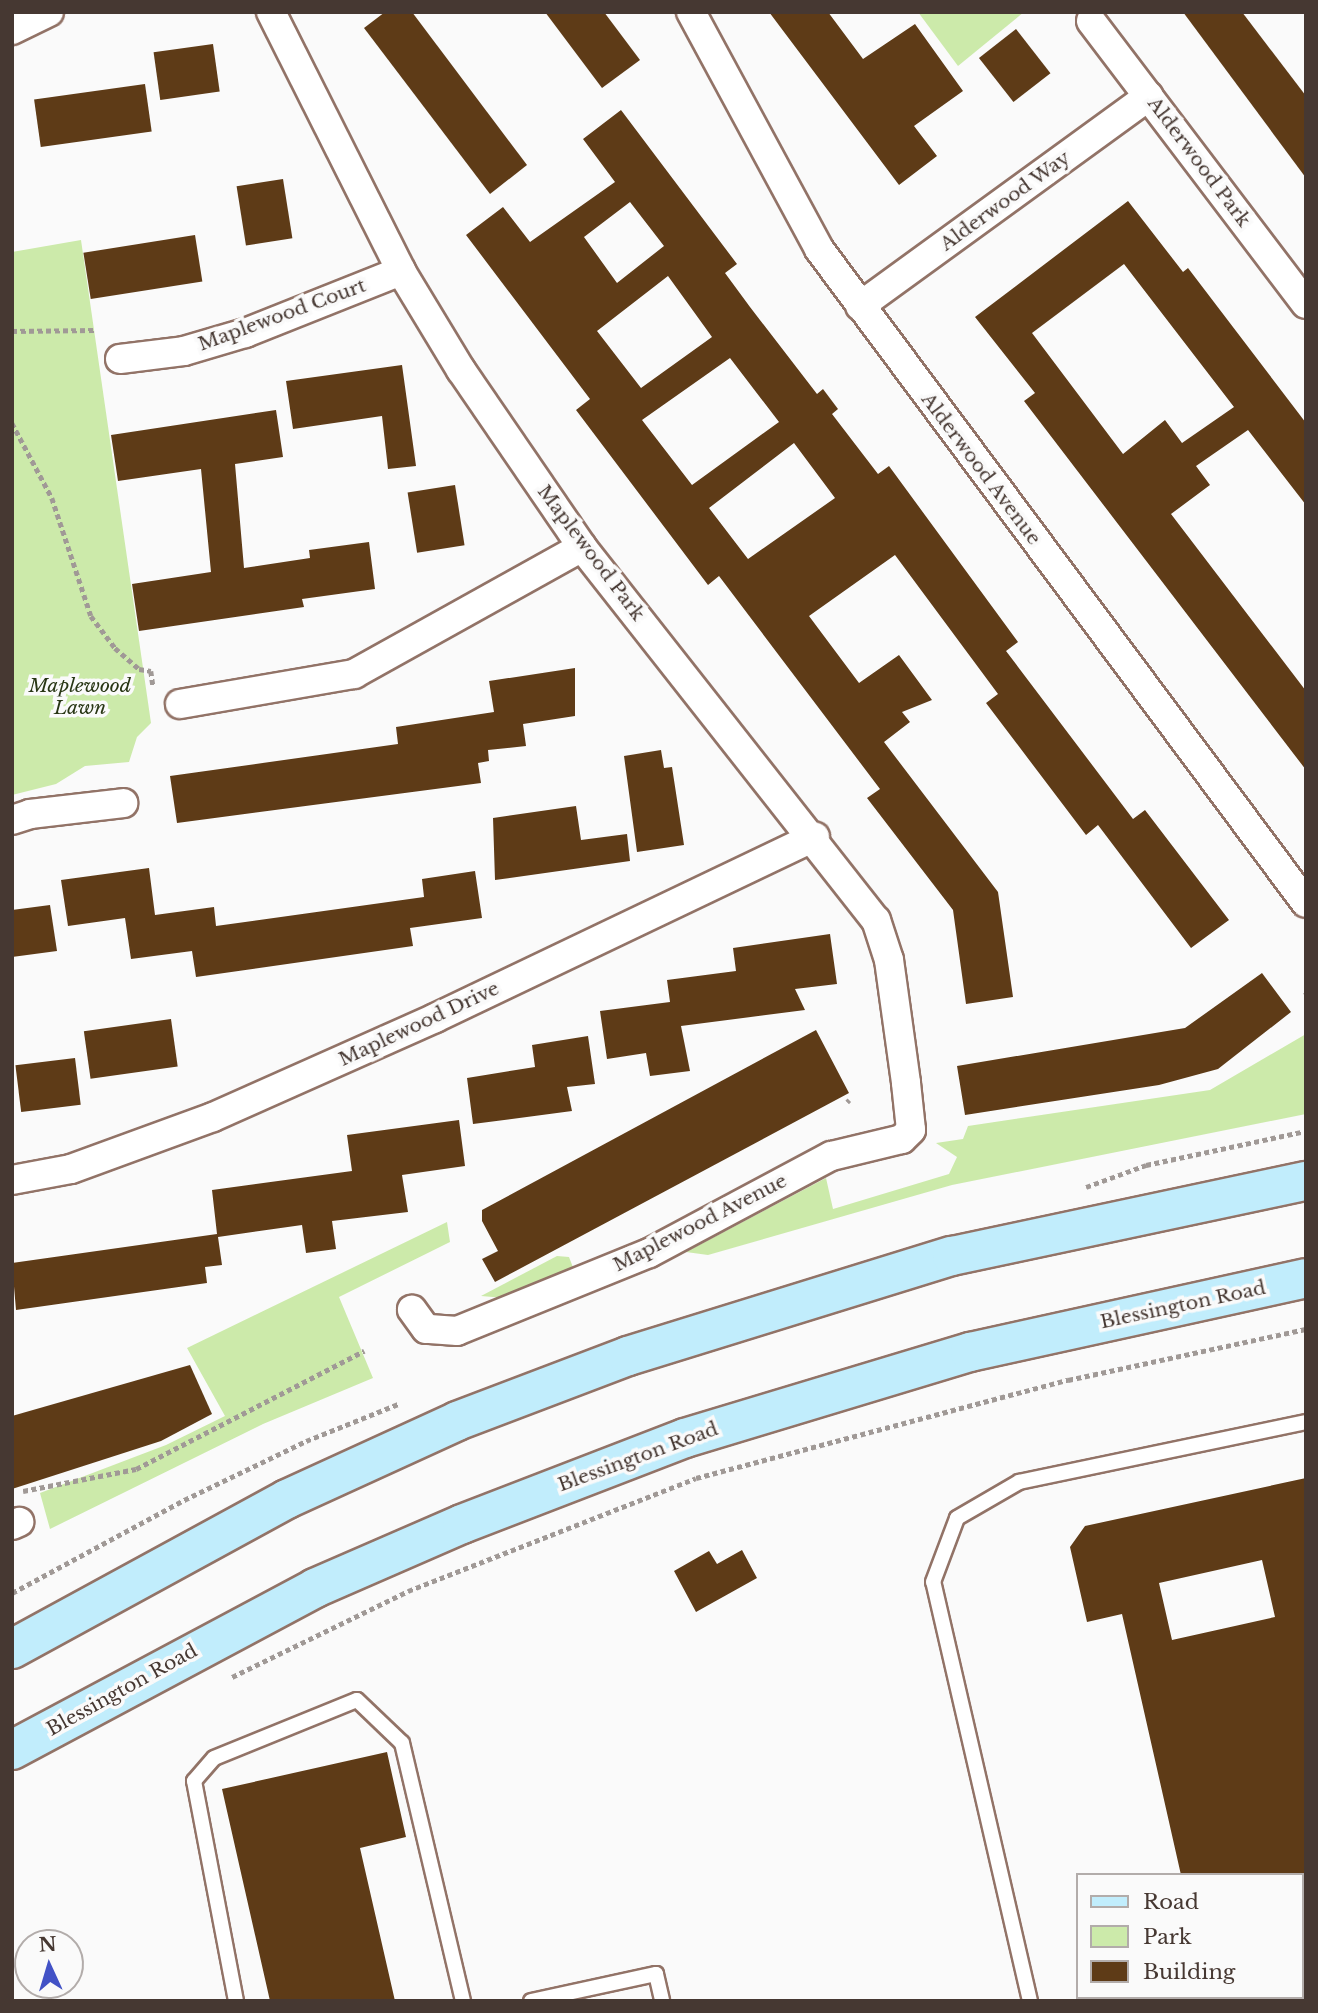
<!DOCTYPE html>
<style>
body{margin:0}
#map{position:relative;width:1318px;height:2013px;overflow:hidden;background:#fafafa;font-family:"Libre Baskerville",serif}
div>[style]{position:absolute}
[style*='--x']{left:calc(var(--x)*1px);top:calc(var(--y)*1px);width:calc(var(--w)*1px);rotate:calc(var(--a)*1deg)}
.green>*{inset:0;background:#cceaaa}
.building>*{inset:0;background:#5e3b17;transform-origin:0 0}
.path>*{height:4.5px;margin-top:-2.25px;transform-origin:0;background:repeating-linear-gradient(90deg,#a09996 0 5px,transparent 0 8.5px)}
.roads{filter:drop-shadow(2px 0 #927367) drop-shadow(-2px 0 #927367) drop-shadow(0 2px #927367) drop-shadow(0 -2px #927367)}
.service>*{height:14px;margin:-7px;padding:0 7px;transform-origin:7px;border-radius:7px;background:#fff}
.minor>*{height:28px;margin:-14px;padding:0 14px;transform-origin:14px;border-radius:14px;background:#fff}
.primary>*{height:38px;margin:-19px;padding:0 19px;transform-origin:19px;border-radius:19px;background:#c1edfc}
span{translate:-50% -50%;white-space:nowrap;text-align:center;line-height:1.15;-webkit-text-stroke:7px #fafafa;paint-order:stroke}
.street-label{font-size:19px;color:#463832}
.park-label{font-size:19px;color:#283614;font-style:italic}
.frame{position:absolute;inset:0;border:14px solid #463832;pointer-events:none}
.legend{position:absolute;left:1076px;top:1873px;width:228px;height:126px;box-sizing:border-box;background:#fafafa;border:2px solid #b2acaa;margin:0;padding:9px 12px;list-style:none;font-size:21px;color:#463832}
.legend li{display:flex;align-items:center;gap:14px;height:35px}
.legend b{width:35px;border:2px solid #b2acaa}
.north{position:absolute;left:14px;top:1929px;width:70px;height:70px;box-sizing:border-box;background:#fafafa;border:2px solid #b2acaa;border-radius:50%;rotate:356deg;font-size:19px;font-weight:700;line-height:28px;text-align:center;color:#463832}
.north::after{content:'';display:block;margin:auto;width:24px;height:32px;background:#4252c6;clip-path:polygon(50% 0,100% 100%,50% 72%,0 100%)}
</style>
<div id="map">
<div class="green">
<i style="clip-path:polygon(918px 12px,1024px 12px,958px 66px)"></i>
<i style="clip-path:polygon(81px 240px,151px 723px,137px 737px,129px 762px,85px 766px,56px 784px,12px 795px,12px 252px)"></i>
<i style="clip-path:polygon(1306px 1034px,1306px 1114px,952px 1185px,708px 1255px,686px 1252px,826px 1178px,833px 1209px,949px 1174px,957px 1157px,936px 1143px,963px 1139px,968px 1126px,1210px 1090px)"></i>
<i style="clip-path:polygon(447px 1222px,450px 1242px,339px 1297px,373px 1378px,263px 1424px,50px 1529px,40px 1493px,166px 1445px,225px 1416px,187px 1348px)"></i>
<i style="clip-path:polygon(557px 1256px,569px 1257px,574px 1270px,505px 1298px,481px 1296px)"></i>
</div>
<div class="building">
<i style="clip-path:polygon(385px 12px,412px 12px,527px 165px,490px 194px,364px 28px)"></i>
<i style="clip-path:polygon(545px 12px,604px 12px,640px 60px,602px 88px)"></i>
<i style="clip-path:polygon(769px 12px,828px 12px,863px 59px,915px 24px,963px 91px,914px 126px,937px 156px,899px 185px)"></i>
<i style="clip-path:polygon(1183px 12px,1242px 12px,1306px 96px,1306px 178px)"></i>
<i style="left:1016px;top:29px;width:56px;height:47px;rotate:52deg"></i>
<i style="left:213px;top:44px;width:48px;height:60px;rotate:82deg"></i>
<i style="left:145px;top:84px;width:48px;height:112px;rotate:82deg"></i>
<i style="clip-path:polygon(evenodd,621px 110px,737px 264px,725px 273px,750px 307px,817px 394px,823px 389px,838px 409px,832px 414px,878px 474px,889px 466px,1018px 642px,1006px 651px,1133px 819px,1145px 810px,1229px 920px,1191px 948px,1098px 825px,1086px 835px,986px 703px,998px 694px,895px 555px,809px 616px,859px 683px,899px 655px,932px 700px,902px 712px,910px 722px,884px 742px,998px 892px,1013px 997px,966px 1004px,953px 910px,867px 798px,880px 789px,719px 576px,708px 585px,576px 410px,590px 399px,466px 235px,503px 207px,530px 242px,615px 182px,583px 139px,621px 110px,630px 202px,664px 246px,617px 283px,584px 237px,630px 202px,621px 110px,668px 276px,712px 337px,641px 388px,597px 331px,668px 276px,621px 110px,730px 358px,779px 422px,692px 485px,642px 420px,730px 358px,621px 110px,794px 443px,835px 498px,748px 559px,709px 508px,794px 443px)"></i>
<i style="left:283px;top:179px;width:60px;height:47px;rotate:81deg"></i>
<i style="clip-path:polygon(evenodd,1128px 201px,1183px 272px,1188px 268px,1306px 423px,1306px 505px,1248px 430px,1196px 466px,1210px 485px,1171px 514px,1306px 691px,1306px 770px,1024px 401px,1035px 393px,975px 317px,1128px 201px,1124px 264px,1234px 407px,1182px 443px,1165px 420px,1123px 454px,1032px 333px,1124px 264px)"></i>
<i style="left:195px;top:235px;width:47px;height:113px;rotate:81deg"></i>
<i style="clip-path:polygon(402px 365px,416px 466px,388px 469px,382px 416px,293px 429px,286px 381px)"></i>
<i style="clip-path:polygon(276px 410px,283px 457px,235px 464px,244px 568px,310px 558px,309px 550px,369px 542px,375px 589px,302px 599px,304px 607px,139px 631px,132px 584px,211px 572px,201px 469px,118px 481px,111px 435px)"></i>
<i style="left:455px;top:485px;width:61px;height:48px;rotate:81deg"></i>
<i style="clip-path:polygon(575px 668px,575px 716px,523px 724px,526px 746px,488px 750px,489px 761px,478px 763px,481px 783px,177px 823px,170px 776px,398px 744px,396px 727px,494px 712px,489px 681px)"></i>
<i style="clip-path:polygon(661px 750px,664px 768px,672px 767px,684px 845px,637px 852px,624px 756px)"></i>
<i style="clip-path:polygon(576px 806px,581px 840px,627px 834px,630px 861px,495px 880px,493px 818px)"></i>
<i style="clip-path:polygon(149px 868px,155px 915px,214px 907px,216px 926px,424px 897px,422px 879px,475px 871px,482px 918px,410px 928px,413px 946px,196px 977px,192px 951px,131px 959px,125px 918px,68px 926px,61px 880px)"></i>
<i style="clip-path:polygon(50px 905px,57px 951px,12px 957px,12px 910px)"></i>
<i style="clip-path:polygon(830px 934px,837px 984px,795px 989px,805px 1010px,681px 1026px,690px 1071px,650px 1076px,646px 1053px,607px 1059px,600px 1011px,670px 1002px,667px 980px,736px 971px,733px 948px)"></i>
<i style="clip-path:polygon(1262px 973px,1291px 1012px,1218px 1069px,1159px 1085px,965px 1115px,957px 1066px,1185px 1028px)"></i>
<i style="left:171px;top:1019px;width:48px;height:88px;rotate:82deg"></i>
<i style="clip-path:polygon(816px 1030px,849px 1093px,495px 1282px,482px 1259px,498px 1251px,482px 1221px,482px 1210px)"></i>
<i style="clip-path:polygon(588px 1036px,595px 1084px,567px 1087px,572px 1111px,473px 1124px,467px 1078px,535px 1067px,532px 1045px)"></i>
<i style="left:75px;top:1058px;width:47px;height:60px;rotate:83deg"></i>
<i style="clip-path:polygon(459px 1120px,465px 1166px,402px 1175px,408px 1212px,332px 1221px,336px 1249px,306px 1253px,302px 1225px,218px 1237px,222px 1265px,205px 1267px,207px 1283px,16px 1310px,12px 1263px,217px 1234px,212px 1190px,352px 1171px,347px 1135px)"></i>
<i style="clip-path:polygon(190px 1365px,212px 1414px,161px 1441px,12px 1489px,12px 1416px)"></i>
<i style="clip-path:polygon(evenodd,1306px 1478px,1306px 1875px,1181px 1875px,1122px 1614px,1087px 1622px,1070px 1547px,1085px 1526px,1306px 1478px,1262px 1560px,1275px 1617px,1172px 1640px,1159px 1583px,1262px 1560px)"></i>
<i style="clip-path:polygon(742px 1550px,757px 1578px,696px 1612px,674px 1571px,709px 1551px,717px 1564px)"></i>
<i style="clip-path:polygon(387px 1752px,406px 1837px,360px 1848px,395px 2001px,270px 2001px,222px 1789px)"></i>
</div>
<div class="path">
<i style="--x:12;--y:331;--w:84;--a:-0.7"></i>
<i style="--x:12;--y:423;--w:85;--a:61.9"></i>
<i style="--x:52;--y:498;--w:124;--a:71.7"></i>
<i style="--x:91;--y:616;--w:40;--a:53"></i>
<i style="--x:115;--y:648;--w:32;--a:41"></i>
<i style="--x:139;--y:669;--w:12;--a:9"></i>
<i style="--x:151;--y:671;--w:15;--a:82"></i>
<i style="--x:1306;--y:993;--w:1;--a:90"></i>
<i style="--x:847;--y:1102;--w:3;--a:-45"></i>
<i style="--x:1086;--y:1187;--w:64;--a:-20.1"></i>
<i style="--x:1146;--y:1165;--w:164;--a:-12"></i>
<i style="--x:23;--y:1491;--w:115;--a:-11"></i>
<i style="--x:136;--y:1469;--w:257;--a:-27.4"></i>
<i style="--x:12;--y:1593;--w:196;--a:-28.4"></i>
<i style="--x:184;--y:1500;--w:136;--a:-25.8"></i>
<i style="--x:306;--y:1441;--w:99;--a:-21.9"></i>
<i style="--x:232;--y:1677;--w:196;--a:-26"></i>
<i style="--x:408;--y:1591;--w:309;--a:-21.4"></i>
<i style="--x:696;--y:1478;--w:385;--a:-14.8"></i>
<i style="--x:1068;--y:1380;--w:243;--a:-12.1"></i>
</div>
<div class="roads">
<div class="service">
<i style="--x:236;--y:2001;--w:224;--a:-100.8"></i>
<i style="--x:194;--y:1781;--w:30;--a:-49"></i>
<i style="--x:214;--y:1758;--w:154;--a:-22.1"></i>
<i style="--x:357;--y:1700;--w:62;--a:43.7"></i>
<i style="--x:402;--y:1743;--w:265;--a:76.7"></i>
<i style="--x:531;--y:2001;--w:128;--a:-12.2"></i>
<i style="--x:656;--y:1974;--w:28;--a:77"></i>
<i style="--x:1030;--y:2001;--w:430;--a:-103"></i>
<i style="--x:933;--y:1582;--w:68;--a:-69.4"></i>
<i style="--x:957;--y:1518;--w:72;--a:-30.1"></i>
<i style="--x:1019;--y:1482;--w:293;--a:-11.8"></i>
</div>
<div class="minor">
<i style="--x:271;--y:12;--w:290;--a:63.3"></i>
<i style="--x:401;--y:271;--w:116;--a:58.8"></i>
<i style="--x:461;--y:370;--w:214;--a:55.6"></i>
<i style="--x:582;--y:547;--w:475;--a:51.8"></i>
<i style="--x:876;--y:920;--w:42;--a:72"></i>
<i style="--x:889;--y:960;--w:124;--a:82.1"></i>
<i style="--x:906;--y:1083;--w:47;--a:83.9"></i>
<i style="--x:911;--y:1130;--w:13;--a:135"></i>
<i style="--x:902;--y:1139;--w:73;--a:166.5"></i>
<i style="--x:831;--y:1156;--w:206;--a:151.9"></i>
<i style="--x:649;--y:1253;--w:207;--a:157.9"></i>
<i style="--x:457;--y:1331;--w:31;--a:-176"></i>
<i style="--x:426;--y:1329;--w:24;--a:-126"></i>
<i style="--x:691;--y:12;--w:269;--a:61.6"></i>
<i style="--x:819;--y:249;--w:815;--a:53.33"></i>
<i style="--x:1091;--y:21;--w:355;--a:52.8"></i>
<i style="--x:12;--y:30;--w:41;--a:-25.9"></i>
<i style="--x:860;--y:306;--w:357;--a:-36"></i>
<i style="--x:120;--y:359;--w:64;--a:-7.1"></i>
<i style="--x:184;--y:351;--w:64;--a:-16.4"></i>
<i style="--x:245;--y:333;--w:168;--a:-21.7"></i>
<i style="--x:180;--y:704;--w:177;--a:-9.8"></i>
<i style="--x:354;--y:674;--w:261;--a:-29.1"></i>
<i style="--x:12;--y:820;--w:19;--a:-18"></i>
<i style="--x:30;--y:814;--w:94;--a:-6.7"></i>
<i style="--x:12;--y:1180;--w:60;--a:-10.6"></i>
<i style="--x:71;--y:1169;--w:151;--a:-20.1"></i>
<i style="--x:213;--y:1117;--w:243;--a:-24"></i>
<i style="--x:435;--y:1018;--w:421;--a:-25.5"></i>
<i style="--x:12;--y:1525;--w:8;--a:-23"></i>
</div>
<div class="primary">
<i style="--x:12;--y:1649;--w:313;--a:-28.6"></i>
<i style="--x:287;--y:1499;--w:187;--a:-24.6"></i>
<i style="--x:457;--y:1421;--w:183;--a:-20.8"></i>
<i style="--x:628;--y:1356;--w:339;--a:-17.2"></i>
<i style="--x:952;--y:1256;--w:362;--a:-12"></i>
<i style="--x:12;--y:1750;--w:344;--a:-28.1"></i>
<i style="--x:315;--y:1588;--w:160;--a:-23.5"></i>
<i style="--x:462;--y:1524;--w:239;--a:-21.1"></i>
<i style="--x:685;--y:1438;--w:298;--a:-16.8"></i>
<i style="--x:970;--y:1352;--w:344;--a:-12.4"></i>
</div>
</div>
<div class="street-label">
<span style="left:1199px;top:162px;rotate:53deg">Alderwood Park</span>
<span style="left:1005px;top:201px;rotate:-36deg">Alderwood Way</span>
<span style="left:282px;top:315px;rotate:-20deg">Maplewood Court</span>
<span style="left:981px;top:469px;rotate:53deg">Alderwood Avenue</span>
<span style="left:591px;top:553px;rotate:53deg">Maplewood Park</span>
<span style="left:419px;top:1024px;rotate:-25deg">Maplewood Drive</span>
<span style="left:700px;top:1223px;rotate:-27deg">Maplewood Avenue</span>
<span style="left:1183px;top:1305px;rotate:-12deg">Blessington Road</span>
<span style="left:638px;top:1457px;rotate:-20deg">Blessington Road</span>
<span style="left:122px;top:1690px;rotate:-29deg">Blessington Road</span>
</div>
<div class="park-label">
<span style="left:80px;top:697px">Maplewood<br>Lawn</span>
</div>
<div class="frame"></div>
<ul class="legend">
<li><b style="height:9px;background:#c1edfc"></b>Road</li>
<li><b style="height:19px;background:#cceaaa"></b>Park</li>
<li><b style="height:19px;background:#5e3b17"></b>Building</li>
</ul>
<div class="north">N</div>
</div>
